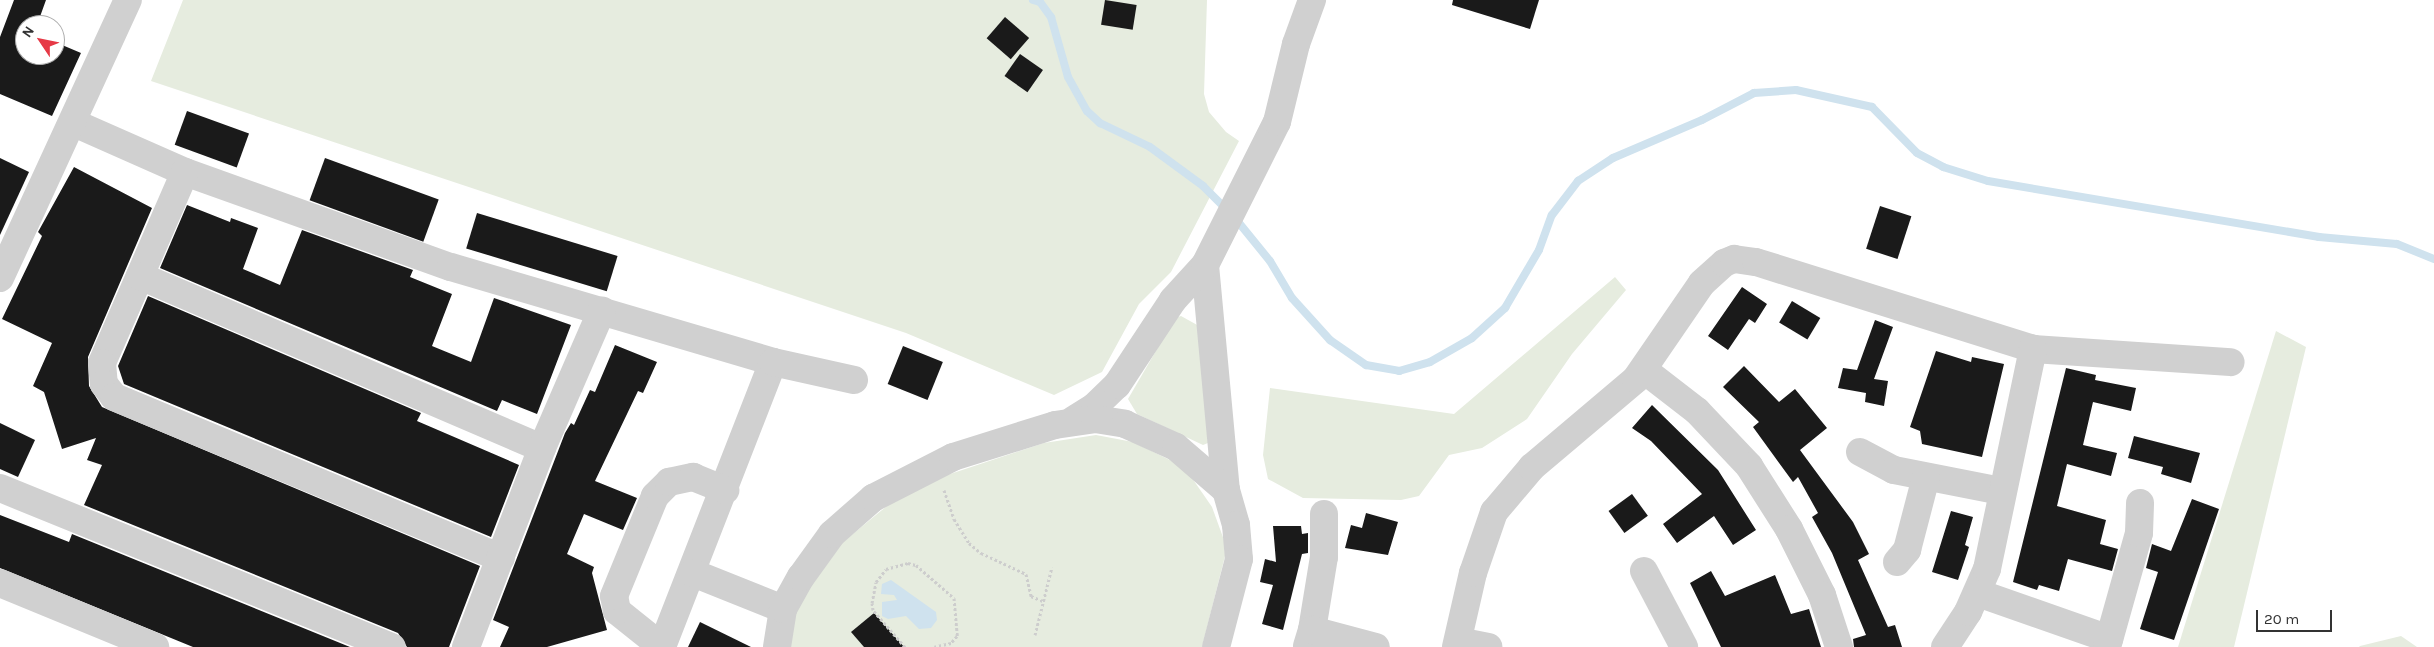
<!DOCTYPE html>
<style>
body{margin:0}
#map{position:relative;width:2434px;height:647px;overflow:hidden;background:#fff;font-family:Karla,sans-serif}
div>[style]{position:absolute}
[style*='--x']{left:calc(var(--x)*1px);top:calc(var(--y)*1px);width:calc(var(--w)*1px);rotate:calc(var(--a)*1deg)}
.green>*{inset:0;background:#e6ecdf}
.water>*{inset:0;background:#cfe2ee}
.stream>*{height:8px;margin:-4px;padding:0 4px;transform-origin:4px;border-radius:4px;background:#cfe2ee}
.building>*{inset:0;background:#1a1a1a;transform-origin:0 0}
.path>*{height:3px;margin-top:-1.5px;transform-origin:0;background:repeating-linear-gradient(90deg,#cdcdcd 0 2.5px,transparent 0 5px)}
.minor>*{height:28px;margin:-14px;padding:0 14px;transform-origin:14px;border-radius:14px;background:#d0d0d0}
span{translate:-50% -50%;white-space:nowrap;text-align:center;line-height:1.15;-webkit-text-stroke:5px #fff;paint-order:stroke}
.north{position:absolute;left:15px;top:15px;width:50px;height:50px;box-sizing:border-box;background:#fff;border:1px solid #adadad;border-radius:50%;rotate:304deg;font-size:14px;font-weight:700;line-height:20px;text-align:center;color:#333}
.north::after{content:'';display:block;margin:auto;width:18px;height:22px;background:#e63946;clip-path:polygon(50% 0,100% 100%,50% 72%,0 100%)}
.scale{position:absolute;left:2256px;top:610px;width:76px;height:22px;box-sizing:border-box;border:2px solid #333;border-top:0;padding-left:6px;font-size:15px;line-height:18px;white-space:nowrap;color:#333;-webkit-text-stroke:4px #fff;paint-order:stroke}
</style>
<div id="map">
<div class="green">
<i style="clip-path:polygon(183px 0,1207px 0,1204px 94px,1209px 112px,1226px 132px,1239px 141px,1171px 272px,1139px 304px,1102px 372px,1054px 395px,906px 333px,151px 81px)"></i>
<i style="clip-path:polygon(1615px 277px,1626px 290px,1572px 354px,1527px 419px,1482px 448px,1449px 455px,1419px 496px,1401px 500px,1303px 498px,1268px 479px,1263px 455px,1270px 388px,1454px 414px)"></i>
<i style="clip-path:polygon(1181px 316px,1199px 326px,1208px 443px,1203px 445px,1137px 414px,1128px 399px,1175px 318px)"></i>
<i style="clip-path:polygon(2276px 331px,2306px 347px,2234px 647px,2178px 647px)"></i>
<i style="clip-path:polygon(1096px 435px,1133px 442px,1172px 461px,1192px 478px,1212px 507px,1224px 540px,1225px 556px,1202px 647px,788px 647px,789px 628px,803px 597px,843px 542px,893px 501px,932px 480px,1044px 443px)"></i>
<i style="clip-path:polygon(2401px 636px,2417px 647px,2359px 647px,2360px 646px)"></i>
</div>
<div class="water">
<i style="clip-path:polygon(891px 580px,936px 612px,937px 620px,931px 628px,919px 629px,906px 616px,888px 619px,882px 616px,882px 602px,897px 600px,894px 595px,881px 594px,882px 584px)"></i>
</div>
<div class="stream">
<i style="--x:1033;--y:0;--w:7;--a:16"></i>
<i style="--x:1040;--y:2;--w:19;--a:54"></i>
<i style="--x:1051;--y:17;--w:62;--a:74.2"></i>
<i style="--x:1068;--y:77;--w:39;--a:61"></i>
<i style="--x:1087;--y:111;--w:18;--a:43"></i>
<i style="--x:1100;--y:123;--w:55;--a:25.6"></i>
<i style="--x:1150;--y:147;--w:66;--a:36.3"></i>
<i style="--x:1203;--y:186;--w:34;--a:45"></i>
<i style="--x:1235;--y:218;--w:55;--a:50.9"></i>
<i style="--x:1270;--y:261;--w:43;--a:59.3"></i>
<i style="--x:1292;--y:298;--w:57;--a:47.9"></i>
<i style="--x:1330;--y:340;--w:44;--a:34.8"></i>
<i style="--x:1366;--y:365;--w:34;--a:10"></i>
<i style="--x:1399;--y:371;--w:32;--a:-16"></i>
<i style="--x:1430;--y:362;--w:48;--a:-29.7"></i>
<i style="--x:1472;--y:338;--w:45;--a:-42.3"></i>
<i style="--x:1505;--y:308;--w:67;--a:-59.6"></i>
<i style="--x:1539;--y:250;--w:37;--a:-70"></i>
<i style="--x:1552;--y:215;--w:43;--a:-52.6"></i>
<i style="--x:1578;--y:181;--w:42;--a:-33.3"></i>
<i style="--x:1613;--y:158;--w:97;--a:-23.1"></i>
<i style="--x:1702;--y:120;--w:59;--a:-27.4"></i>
<i style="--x:1754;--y:93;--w:42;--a:-4.1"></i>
<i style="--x:1796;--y:90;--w:78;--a:12.6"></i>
<i style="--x:1872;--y:107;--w:64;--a:45.6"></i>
<i style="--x:1917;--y:153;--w:30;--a:28"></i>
<i style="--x:1943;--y:167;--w:47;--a:17.3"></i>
<i style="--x:1988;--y:181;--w:336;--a:9.6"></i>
<i style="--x:2319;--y:237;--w:78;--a:5.1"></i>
<i style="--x:2397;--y:244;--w:40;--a:22"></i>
</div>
<div class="building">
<i style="clip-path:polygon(14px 0,46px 0,37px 25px,25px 25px,25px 55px,55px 55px,55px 42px,81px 53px,52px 116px,0 94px,0 37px)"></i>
<i style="left:1105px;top:0;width:32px;height:25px;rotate:9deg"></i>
<i style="clip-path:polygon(1453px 0,1539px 0,1530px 29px,1452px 5px)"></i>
<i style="left:1005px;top:17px;width:32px;height:28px;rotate:41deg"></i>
<i style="left:1020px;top:54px;width:28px;height:27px;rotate:35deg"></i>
<i style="left:187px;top:111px;width:66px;height:36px;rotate:20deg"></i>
<i style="clip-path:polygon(0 158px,29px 172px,0 235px)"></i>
<i style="left:325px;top:158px;width:121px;height:45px;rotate:20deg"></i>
<i style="clip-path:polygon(74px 167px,152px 208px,88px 357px,89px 386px,102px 407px,480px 566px,449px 647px,407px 647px,398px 633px,84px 505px,102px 465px,87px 460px,96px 438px,62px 449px,44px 392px,33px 386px,52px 343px,2px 319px,42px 236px,38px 232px)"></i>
<i style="clip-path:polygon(187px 205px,230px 222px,231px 218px,258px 228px,243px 269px,280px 285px,302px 230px,413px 270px,410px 277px,452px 294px,432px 346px,471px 362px,494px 298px,571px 325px,537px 414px,502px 400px,497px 411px,160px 268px)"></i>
<i style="left:1880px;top:206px;width:33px;height:45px;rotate:18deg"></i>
<i style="left:477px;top:213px;width:147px;height:37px;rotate:17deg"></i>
<i style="clip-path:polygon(1742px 287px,1767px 304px,1755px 323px,1749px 319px,1728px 350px,1708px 336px)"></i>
<i style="clip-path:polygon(148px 296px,421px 413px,417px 421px,519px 465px,491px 537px,124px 384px,118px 366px)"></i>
<i style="left:1792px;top:301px;width:33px;height:25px;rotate:31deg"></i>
<i style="clip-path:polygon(1875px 320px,1893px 327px,1874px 379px,1888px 381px,1884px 406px,1865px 402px,1866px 393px,1838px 388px,1843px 368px,1857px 370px)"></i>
<i style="clip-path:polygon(615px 345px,657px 362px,643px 393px,638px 391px,595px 481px,637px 498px,623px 530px,584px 514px,567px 554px,594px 567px,592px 573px,607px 630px,547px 647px,500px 647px,509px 627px,493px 620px,565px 433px,571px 423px,574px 425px,590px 390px,595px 392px)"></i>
<i style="left:903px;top:346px;width:43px;height:41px;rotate:22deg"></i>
<i style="clip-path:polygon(1936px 351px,1971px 362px,1972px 357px,2004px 364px,1982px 457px,1922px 444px,1920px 431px,1910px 427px)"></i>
<i style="clip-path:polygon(1744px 366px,1779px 402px,1795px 389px,1827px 428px,1800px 450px,1853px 522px,1869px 554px,1858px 560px,1888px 627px,1895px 625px,1902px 647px,1854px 647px,1853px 639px,1866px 635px,1832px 553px,1812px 517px,1818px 513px,1798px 477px,1793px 482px,1753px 427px,1759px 422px,1723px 387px)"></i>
<i style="clip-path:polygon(2066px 368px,2096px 375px,2095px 380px,2136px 388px,2131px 411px,2093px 402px,2083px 445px,2117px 453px,2111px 476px,2067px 464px,2057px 506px,2106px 520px,2100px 544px,2118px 549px,2112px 571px,2068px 559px,2059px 591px,2039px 585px,2037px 590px,2013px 582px)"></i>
<i style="clip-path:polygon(1652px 405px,1718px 470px,1756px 530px,1733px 545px,1714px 516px,1677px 543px,1663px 524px,1702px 494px,1651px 441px,1632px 428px)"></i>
<i style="clip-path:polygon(0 423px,35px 440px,18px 477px,0 469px)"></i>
<i style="clip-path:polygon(2134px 436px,2200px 453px,2191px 483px,2161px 474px,2163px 467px,2128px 458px)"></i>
<i style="left:1632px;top:494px;width:27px;height:29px;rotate:54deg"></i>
<i style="clip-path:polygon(2192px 499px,2219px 509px,2174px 640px,2140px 629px,2158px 572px,2146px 568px,2152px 544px,2171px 551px)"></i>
<i style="clip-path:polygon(1951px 511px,1973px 517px,1965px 545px,1969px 547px,1958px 580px,1932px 572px)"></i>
<i style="clip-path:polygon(1366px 513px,1398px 522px,1388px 555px,1345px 548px,1351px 525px,1362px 528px)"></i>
<i style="clip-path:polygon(0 515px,69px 542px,72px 534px,350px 647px,193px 647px,0 568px)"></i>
<i style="clip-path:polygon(1273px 526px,1301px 526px,1302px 534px,1308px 533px,1308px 553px,1302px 554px,1283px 630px,1262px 624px,1273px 585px,1260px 582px,1265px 559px,1276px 562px)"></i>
<i style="clip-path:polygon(1711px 571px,1725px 596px,1775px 575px,1791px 614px,1809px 609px,1821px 647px,1721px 647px,1690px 583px)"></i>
<i style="clip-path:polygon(874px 613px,904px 647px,864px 647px,851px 632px)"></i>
<i style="clip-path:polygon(700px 622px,751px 647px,688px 647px)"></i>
</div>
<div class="path">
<i style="--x:944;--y:490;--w:31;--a:71"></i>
<i style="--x:954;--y:519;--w:28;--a:58"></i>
<i style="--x:969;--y:543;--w:16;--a:40"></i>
<i style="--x:981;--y:553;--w:50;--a:25"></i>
<i style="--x:1026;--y:574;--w:23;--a:77"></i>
<i style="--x:1031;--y:596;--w:13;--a:23"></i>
<i style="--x:1035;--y:635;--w:70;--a:-76"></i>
<i style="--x:905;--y:647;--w:49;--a:-130.9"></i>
<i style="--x:873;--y:610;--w:7;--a:-98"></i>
<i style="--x:872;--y:603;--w:21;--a:-79"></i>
<i style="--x:876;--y:582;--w:16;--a:-52"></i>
<i style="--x:886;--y:569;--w:23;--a:-15"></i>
<i style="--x:908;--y:563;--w:8;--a:14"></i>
<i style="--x:916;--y:565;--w:50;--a:41"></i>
<i style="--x:954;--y:598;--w:38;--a:85"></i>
<i style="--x:957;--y:636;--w:9;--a:131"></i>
<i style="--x:951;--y:643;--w:17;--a:167"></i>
</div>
<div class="minor">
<i style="--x:74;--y:123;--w:121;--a:23.8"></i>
<i style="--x:185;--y:172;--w:282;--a:19.7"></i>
<i style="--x:451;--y:267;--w:336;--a:16.4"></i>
<i style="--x:773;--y:362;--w:306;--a:111.3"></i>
<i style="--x:185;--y:172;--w:208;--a:113.5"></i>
<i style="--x:102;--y:363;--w:21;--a:85"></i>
<i style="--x:104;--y:384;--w:16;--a:52"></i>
<i style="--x:114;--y:397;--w:419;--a:22.6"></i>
<i style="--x:1205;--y:265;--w:226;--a:84.7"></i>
<i style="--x:140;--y:276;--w:437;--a:23.2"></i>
<i style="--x:0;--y:278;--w:306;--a:-65.3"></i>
<i style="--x:773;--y:362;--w:83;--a:12.5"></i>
<i style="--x:1644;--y:370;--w:67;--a:37.7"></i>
<i style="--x:1697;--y:411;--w:76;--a:46.6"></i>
<i style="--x:1749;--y:466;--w:75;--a:57.6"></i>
<i style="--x:1789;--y:529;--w:74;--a:63.4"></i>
<i style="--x:1822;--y:595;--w:55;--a:71.9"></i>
<i style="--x:1073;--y:420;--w:25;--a:-32"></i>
<i style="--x:1094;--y:407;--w:32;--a:-44"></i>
<i style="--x:1117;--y:385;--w:102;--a:-56.6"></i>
<i style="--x:1173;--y:300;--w:47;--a:-47.6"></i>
<i style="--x:1205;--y:265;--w:160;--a:-63.3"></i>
<i style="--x:1277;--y:122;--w:80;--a:-76.3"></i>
<i style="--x:1296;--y:44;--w:47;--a:-70"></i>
<i style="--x:1860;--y:452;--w:38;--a:28"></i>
<i style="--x:1894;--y:470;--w:109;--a:11.1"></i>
<i style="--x:0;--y:488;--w:423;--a:22.1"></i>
<i style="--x:1897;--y:562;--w:16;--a:-50"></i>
<i style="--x:1907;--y:550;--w:75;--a:-75.4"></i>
<i style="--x:1644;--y:571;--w:86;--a:62.2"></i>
<i style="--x:693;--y:573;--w:97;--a:21.8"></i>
<i style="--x:0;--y:583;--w:168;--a:22.4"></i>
<i style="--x:1978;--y:593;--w:139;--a:19.3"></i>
<i style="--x:1312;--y:630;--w:74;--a:-80.7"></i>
<i style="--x:1324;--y:557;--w:43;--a:-90"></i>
<i style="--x:1458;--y:641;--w:31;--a:11"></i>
<i style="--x:1307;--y:646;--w:17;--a:-73"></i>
<i style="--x:1312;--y:630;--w:66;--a:14.9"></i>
<i style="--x:466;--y:647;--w:213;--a:-69.1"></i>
<i style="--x:542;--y:448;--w:150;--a:-66.5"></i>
<i style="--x:662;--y:647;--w:58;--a:-141.3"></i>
<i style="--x:617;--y:611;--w:15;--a:-101"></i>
<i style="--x:614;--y:596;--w:108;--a:-67.7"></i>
<i style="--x:655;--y:496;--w:20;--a:-45"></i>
<i style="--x:669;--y:482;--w:25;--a:-12"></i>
<i style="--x:693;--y:477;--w:35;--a:22"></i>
<i style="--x:777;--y:647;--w:38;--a:-81"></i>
<i style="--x:783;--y:609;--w:37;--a:-61"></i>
<i style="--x:801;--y:577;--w:53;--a:-54.2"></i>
<i style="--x:832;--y:534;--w:55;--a:-41.3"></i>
<i style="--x:873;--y:498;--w:90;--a:-27.1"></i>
<i style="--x:953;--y:457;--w:107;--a:-17.4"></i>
<i style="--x:1055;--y:425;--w:40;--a:-8.5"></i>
<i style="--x:1095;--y:419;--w:30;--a:9"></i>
<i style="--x:1125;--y:424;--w:56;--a:24.3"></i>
<i style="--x:1176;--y:447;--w:66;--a:40.7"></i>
<i style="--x:1226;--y:490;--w:36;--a:74"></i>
<i style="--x:1236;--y:525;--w:34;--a:85"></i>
<i style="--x:1239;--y:559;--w:91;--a:104.6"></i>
<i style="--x:1456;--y:647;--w:76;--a:-77.1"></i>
<i style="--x:1473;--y:573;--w:65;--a:-71"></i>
<i style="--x:1494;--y:512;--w:59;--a:-49.8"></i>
<i style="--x:1532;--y:467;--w:136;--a:-40.2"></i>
<i style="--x:1636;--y:379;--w:116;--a:-55.5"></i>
<i style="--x:1702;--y:283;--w:30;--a:-42"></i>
<i style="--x:1724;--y:263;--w:11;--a:-22"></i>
<i style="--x:1734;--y:259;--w:22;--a:8"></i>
<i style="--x:1756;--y:262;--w:290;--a:17.4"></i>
<i style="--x:2033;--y:349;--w:198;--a:3.8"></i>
<i style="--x:1945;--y:647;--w:42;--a:-56.7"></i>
<i style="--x:1968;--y:612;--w:47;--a:-66.2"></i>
<i style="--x:1987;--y:569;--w:225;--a:-78.2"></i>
<i style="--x:2107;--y:647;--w:118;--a:-74.3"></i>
<i style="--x:2139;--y:533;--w:30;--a:-88"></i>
</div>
<div class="north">N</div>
<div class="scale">20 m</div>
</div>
